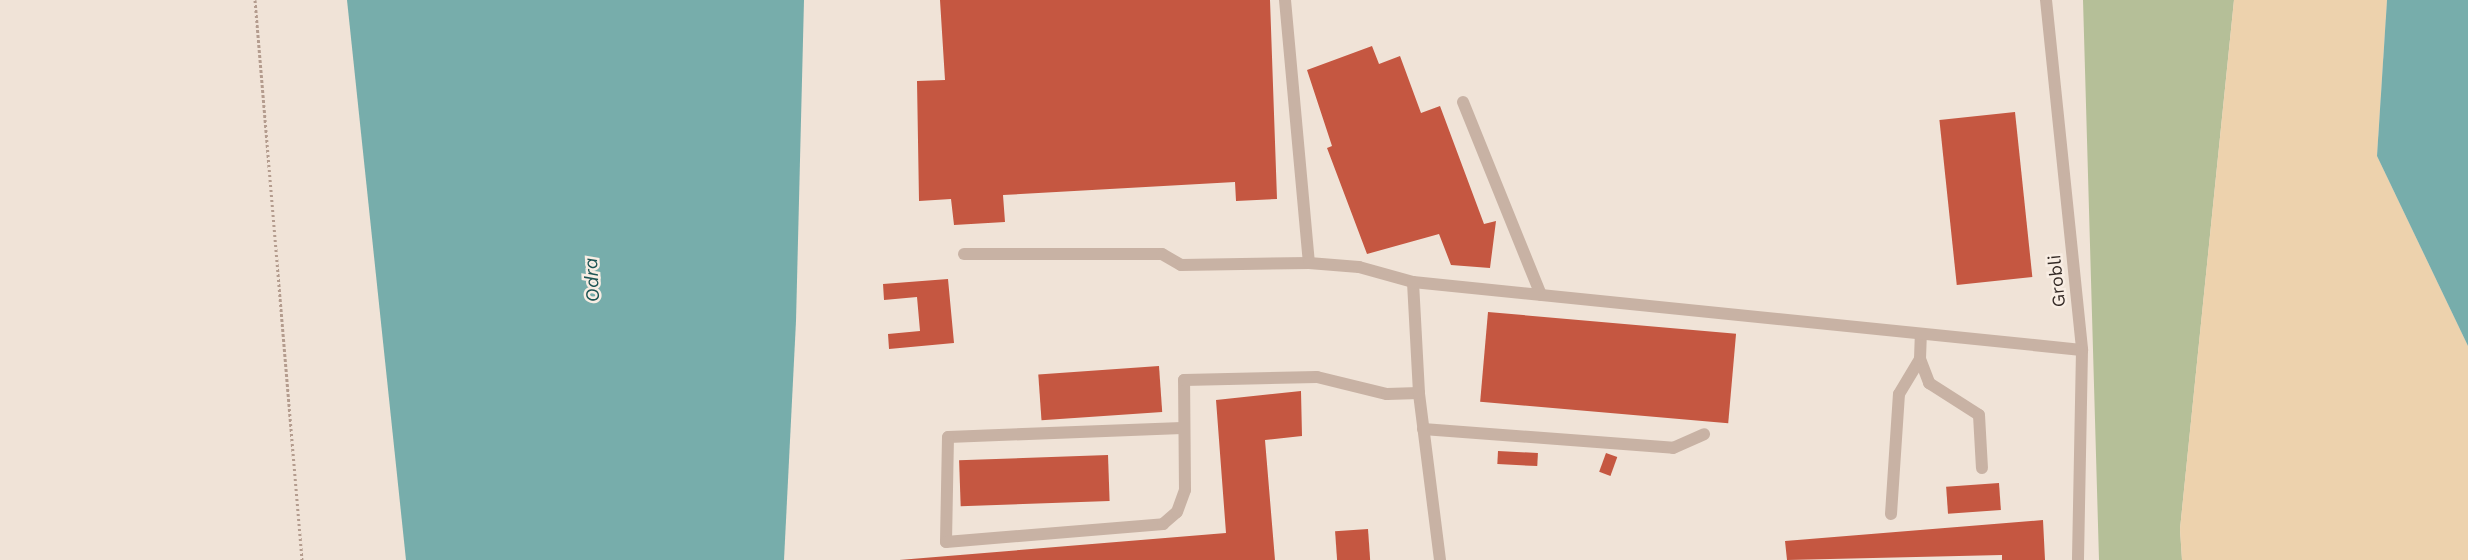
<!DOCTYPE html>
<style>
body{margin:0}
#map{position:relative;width:2468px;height:560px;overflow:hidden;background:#f0e3d7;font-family:"Work Sans",sans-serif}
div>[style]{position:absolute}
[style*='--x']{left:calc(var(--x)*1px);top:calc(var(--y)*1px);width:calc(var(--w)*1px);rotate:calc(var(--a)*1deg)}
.green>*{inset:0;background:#b5bf98}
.sand>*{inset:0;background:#edd2ad}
.water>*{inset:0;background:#77adab}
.building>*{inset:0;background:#c55741;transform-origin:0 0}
.path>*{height:3px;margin-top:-1.5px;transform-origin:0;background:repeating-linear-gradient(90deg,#b49c8e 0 2.5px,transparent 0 5px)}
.service>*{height:12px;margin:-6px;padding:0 6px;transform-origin:6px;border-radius:6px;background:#c8b2a4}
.minor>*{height:12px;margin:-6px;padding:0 6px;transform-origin:6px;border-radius:6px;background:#c8b2a4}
span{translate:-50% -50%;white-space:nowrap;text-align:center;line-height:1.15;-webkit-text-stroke:5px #f8ede3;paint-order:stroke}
.street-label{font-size:18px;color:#332925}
.water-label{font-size:19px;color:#1c5454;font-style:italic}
</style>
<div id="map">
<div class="green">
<i style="clip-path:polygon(2083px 0,2234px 0,2180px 529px,2182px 560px,2099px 560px)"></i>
</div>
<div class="sand">
<i style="clip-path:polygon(2234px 0,2387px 0,2377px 156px,2468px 346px,2468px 560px,2182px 560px,2180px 529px)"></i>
</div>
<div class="water">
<i style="clip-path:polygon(347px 0,804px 0,796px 321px,784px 560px,406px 560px)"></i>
<i style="clip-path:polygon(2387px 0,2468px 0,2468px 346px,2377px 156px)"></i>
</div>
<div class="building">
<i style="clip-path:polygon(940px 0,1270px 0,1277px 199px,1236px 201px,1235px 182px,1003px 195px,1005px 222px,954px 225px,951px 199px,919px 201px,917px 81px,945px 80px)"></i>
<i style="clip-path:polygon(1372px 46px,1379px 64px,1400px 56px,1421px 113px,1440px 106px,1484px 224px,1496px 221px,1490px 268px,1451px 265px,1439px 234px,1367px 254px,1327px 148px,1332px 146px,1307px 70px)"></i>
<i style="left:2015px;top:112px;width:166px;height:76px;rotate:84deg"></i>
<i style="clip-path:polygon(948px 279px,954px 343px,889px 349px,888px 334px,920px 331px,917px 297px,884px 300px,883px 284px)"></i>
<i style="left:1488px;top:312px;width:249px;height:90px;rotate:5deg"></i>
<i style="left:1159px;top:366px;width:46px;height:121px;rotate:86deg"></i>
<i style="clip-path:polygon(1301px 391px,1302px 436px,1265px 440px,1275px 560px,899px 560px,1226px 533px,1216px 400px)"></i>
<i style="left:1498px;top:451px;width:40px;height:13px;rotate:3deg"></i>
<i style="left:1606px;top:453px;width:12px;height:20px;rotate:20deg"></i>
<i style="left:1108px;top:455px;width:46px;height:149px;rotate:88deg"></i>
<i style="left:1999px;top:483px;width:27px;height:53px;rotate:86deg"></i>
<i style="clip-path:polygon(2043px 520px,2045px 560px,2002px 560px,2002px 555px,1787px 560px,1785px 541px)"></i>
<i style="left:1368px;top:529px;width:31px;height:33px;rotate:86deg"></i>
</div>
<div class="path">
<i style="--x:255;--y:0;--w:562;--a:85.2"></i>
</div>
<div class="service">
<i style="--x:1285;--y:0;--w:264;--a:84.8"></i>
<i style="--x:1463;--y:102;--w:208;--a:68"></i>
<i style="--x:964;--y:254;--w:198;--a:0"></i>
<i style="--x:1162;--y:254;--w:22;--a:30"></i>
<i style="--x:1181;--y:265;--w:128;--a:-0.9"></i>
<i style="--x:1309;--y:263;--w:50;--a:4.6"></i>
<i style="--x:1359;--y:267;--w:56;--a:15.5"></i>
<i style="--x:1920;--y:359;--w:26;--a:69"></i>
<i style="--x:1929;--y:383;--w:59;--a:32.6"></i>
<i style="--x:1979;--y:415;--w:53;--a:86.8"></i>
<i style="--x:1182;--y:428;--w:234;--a:177.8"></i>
<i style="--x:948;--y:437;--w:105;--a:91.1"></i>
<i style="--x:946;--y:542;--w:218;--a:-4.7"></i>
<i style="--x:1163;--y:524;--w:18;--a:-41"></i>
<i style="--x:1177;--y:512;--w:23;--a:-70"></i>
<i style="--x:1185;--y:490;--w:110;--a:-90.5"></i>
<i style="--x:1184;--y:380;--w:133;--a:-1.3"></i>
<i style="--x:1317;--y:377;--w:72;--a:13.7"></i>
<i style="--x:1387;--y:394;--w:32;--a:-2"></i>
<i style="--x:1423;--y:429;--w:251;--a:4.3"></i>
<i style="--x:1673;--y:448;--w:34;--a:-24"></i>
<i style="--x:1891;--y:514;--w:120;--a:-86.2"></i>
<i style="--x:1899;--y:394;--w:41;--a:-59"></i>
<i style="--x:1920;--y:359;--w:24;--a:-88"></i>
<i style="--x:1440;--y:560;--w:168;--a:-97.2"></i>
<i style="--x:1419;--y:393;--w:111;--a:-93.1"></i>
<i style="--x:1413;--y:282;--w:672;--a:5.8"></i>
</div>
<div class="minor">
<i style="--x:2046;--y:0;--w:352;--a:84.1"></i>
<i style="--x:2082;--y:350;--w:210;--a:91.1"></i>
</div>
<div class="street-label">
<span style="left:2057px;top:281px;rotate:-96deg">Grobli</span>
</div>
<div class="water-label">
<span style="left:592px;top:280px;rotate:-93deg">Odra</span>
</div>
</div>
